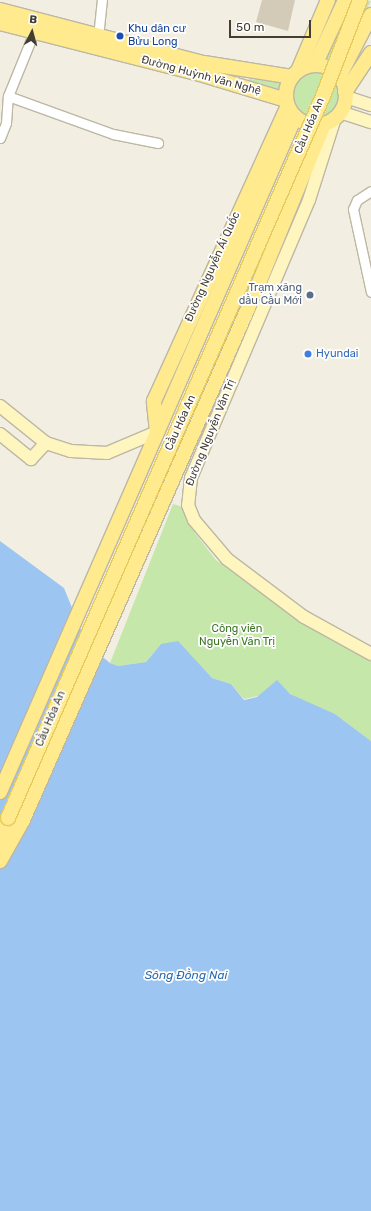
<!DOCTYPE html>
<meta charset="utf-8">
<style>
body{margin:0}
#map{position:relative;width:371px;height:1211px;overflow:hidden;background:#f2efe2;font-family:Rubik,sans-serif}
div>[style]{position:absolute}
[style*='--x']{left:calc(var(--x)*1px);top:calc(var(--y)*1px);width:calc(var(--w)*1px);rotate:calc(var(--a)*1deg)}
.green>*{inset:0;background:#c5e7aa}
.round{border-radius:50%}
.water>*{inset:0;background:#9cc6f1}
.building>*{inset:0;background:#d3cbb8}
.roads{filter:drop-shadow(1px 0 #bdb7a5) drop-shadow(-1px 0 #bdb7a5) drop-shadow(0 1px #bdb7a5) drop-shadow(0 -1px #bdb7a5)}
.street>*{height:9px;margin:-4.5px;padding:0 4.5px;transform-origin:4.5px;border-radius:4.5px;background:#fff}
.secondary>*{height:12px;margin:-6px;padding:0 6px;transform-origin:6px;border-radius:6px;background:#fff6bf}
.primary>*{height:14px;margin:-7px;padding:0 7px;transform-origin:7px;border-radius:7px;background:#ffea8e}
.primary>.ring{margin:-7px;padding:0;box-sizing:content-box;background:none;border:14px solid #ffea8e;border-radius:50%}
.bridges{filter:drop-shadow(1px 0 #e5ca5d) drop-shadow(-1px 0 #e5ca5d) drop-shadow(0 1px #e5ca5d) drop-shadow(0 -1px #e5ca5d)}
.primary-bridge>*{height:14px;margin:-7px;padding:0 7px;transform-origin:7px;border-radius:7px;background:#ffea8e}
.dots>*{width:11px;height:11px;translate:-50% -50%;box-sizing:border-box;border:2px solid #fff;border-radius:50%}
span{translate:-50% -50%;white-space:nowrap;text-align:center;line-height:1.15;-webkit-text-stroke:3.5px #fff;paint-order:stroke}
.transit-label{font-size:11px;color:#164399}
.left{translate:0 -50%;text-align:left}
.street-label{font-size:11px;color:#433e33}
.service-label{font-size:11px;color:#4e5e75}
.right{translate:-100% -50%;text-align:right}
.shop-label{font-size:11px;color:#366cbe}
.park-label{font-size:11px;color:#3c7526}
.water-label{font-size:12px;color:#2b6ab0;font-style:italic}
.north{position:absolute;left:12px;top:12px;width:40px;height:40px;-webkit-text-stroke:3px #fff;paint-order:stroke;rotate:6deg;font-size:11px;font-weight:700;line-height:16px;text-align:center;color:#433e33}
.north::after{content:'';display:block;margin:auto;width:14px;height:18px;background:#433e33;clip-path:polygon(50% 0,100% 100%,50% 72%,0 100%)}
.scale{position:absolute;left:229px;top:20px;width:82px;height:18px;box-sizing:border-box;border:2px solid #433e33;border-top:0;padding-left:5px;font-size:12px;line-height:14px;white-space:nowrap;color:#433e33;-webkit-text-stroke:3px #fff;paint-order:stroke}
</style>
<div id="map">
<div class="green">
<i style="clip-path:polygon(352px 0,371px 1px,338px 67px,324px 60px)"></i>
<i class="round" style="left:293px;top:72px;width:46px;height:46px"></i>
<i style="clip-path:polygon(249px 79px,282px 82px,280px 92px,248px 81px)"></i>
<i style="clip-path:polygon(173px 504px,183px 507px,195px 533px,216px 560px,301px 622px,371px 661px,371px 741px,335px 714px,296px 698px,285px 690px,244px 699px,231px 684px,212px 678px,197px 665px,161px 644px,146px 662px,118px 666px,110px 663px)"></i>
</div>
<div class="water">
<i style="clip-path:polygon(0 541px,64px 588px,81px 630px,93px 649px,110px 663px,118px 666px,146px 662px,161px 644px,178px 641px,212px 678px,231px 684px,244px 700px,257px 697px,277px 680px,290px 694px,335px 714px,371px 741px,371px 1211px,0 1211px)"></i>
</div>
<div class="building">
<i style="clip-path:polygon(262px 0,295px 0,288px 31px,256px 22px)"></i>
</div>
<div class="roads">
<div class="street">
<i style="--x:98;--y:37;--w:37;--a:-84"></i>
<i style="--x:8;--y:96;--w:112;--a:19.9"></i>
<i style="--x:113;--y:134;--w:46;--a:11.3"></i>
<i style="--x:0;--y:138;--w:16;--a:-68"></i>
<i style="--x:6;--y:123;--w:27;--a:-86"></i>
<i style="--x:8;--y:96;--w:69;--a:-67.9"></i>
<i style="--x:371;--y:191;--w:17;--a:147"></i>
<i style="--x:357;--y:200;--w:10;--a:114"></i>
<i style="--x:353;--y:209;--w:85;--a:77.8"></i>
</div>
<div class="secondary">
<i style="--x:346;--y:97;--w:26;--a:18"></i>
<i style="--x:340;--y:112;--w:33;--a:18"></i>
<i style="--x:335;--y:118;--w:86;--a:107.6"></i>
<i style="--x:309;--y:200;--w:302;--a:113"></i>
<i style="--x:191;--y:478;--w:27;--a:96"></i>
<i style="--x:188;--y:505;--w:16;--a:68"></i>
<i style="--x:194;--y:520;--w:51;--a:49.8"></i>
<i style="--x:227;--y:559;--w:96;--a:37"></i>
<i style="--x:304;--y:617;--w:77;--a:28.9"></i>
<i style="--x:0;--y:406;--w:59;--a:38.8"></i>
<i style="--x:46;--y:443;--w:26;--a:18"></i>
<i style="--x:71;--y:451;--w:36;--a:3"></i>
<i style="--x:107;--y:453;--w:54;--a:-22.8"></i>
<i style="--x:0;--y:434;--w:40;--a:39"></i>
<i style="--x:31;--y:459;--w:22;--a:-47"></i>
</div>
<div class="primary">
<i style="--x:0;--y:10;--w:211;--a:14.6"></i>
<i style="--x:204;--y:63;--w:89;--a:9"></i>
<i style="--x:0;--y:23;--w:206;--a:14.3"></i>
<i style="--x:200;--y:74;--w:90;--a:16.8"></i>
<i style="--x:315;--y:65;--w:72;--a:-65.2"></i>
<i class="ring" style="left:286px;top:65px;width:46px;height:46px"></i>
<i style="--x:298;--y:71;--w:77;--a:-67.1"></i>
<i style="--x:339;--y:77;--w:70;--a:-62.7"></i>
<i style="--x:345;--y:92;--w:47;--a:-56.3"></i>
<i style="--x:157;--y:432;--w:31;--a:-96"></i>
<i style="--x:154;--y:401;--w:324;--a:-65.6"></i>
<i style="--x:0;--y:792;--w:737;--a:-66.39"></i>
<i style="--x:0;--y:845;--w:28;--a:-73"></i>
<i style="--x:0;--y:861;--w:47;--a:-60.7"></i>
<i style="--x:23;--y:820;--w:579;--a:-66.27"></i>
<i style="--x:256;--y:290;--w:179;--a:-67.7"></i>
</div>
</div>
<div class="bridges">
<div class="primary-bridge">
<i style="--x:8;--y:818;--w:788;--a:-66.43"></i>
<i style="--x:323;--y:96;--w:103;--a:-68.9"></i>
</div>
</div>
<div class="dots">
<i style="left:120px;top:36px;background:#1a4fb4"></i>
<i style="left:310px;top:295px;background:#5c6f8a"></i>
<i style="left:308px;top:354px;background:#3f7fe0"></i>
</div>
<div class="transit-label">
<span class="left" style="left:128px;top:36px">Khu dân cư<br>Bửu Long</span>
</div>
<div class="street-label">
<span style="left:201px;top:76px;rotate:15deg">Đường Huỳnh Văn Nghệ</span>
<span style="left:310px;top:126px;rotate:-67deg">Cầu Hóa An</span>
<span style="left:213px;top:267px;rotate:-66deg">Đường Nguyễn Ái Quốc</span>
<span style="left:181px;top:423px;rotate:-66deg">Cầu Hóa An</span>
<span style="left:211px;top:433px;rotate:-68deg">Đường Nguyễn Văn Trị</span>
<span style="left:51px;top:719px;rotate:-67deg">Cầu Hóa An</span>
</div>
<div class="service-label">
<span class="right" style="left:302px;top:295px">Trạm xăng<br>dầu Cầu Mới</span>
</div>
<div class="shop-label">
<span class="left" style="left:316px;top:354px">Hyundai</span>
</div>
<div class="park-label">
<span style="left:237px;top:636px">Công viên<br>Nguyễn Văn Trị</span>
</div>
<div class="water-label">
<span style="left:186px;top:976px">Sông Đồng Nai</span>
</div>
<div class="north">B</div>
<div class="scale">50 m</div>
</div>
